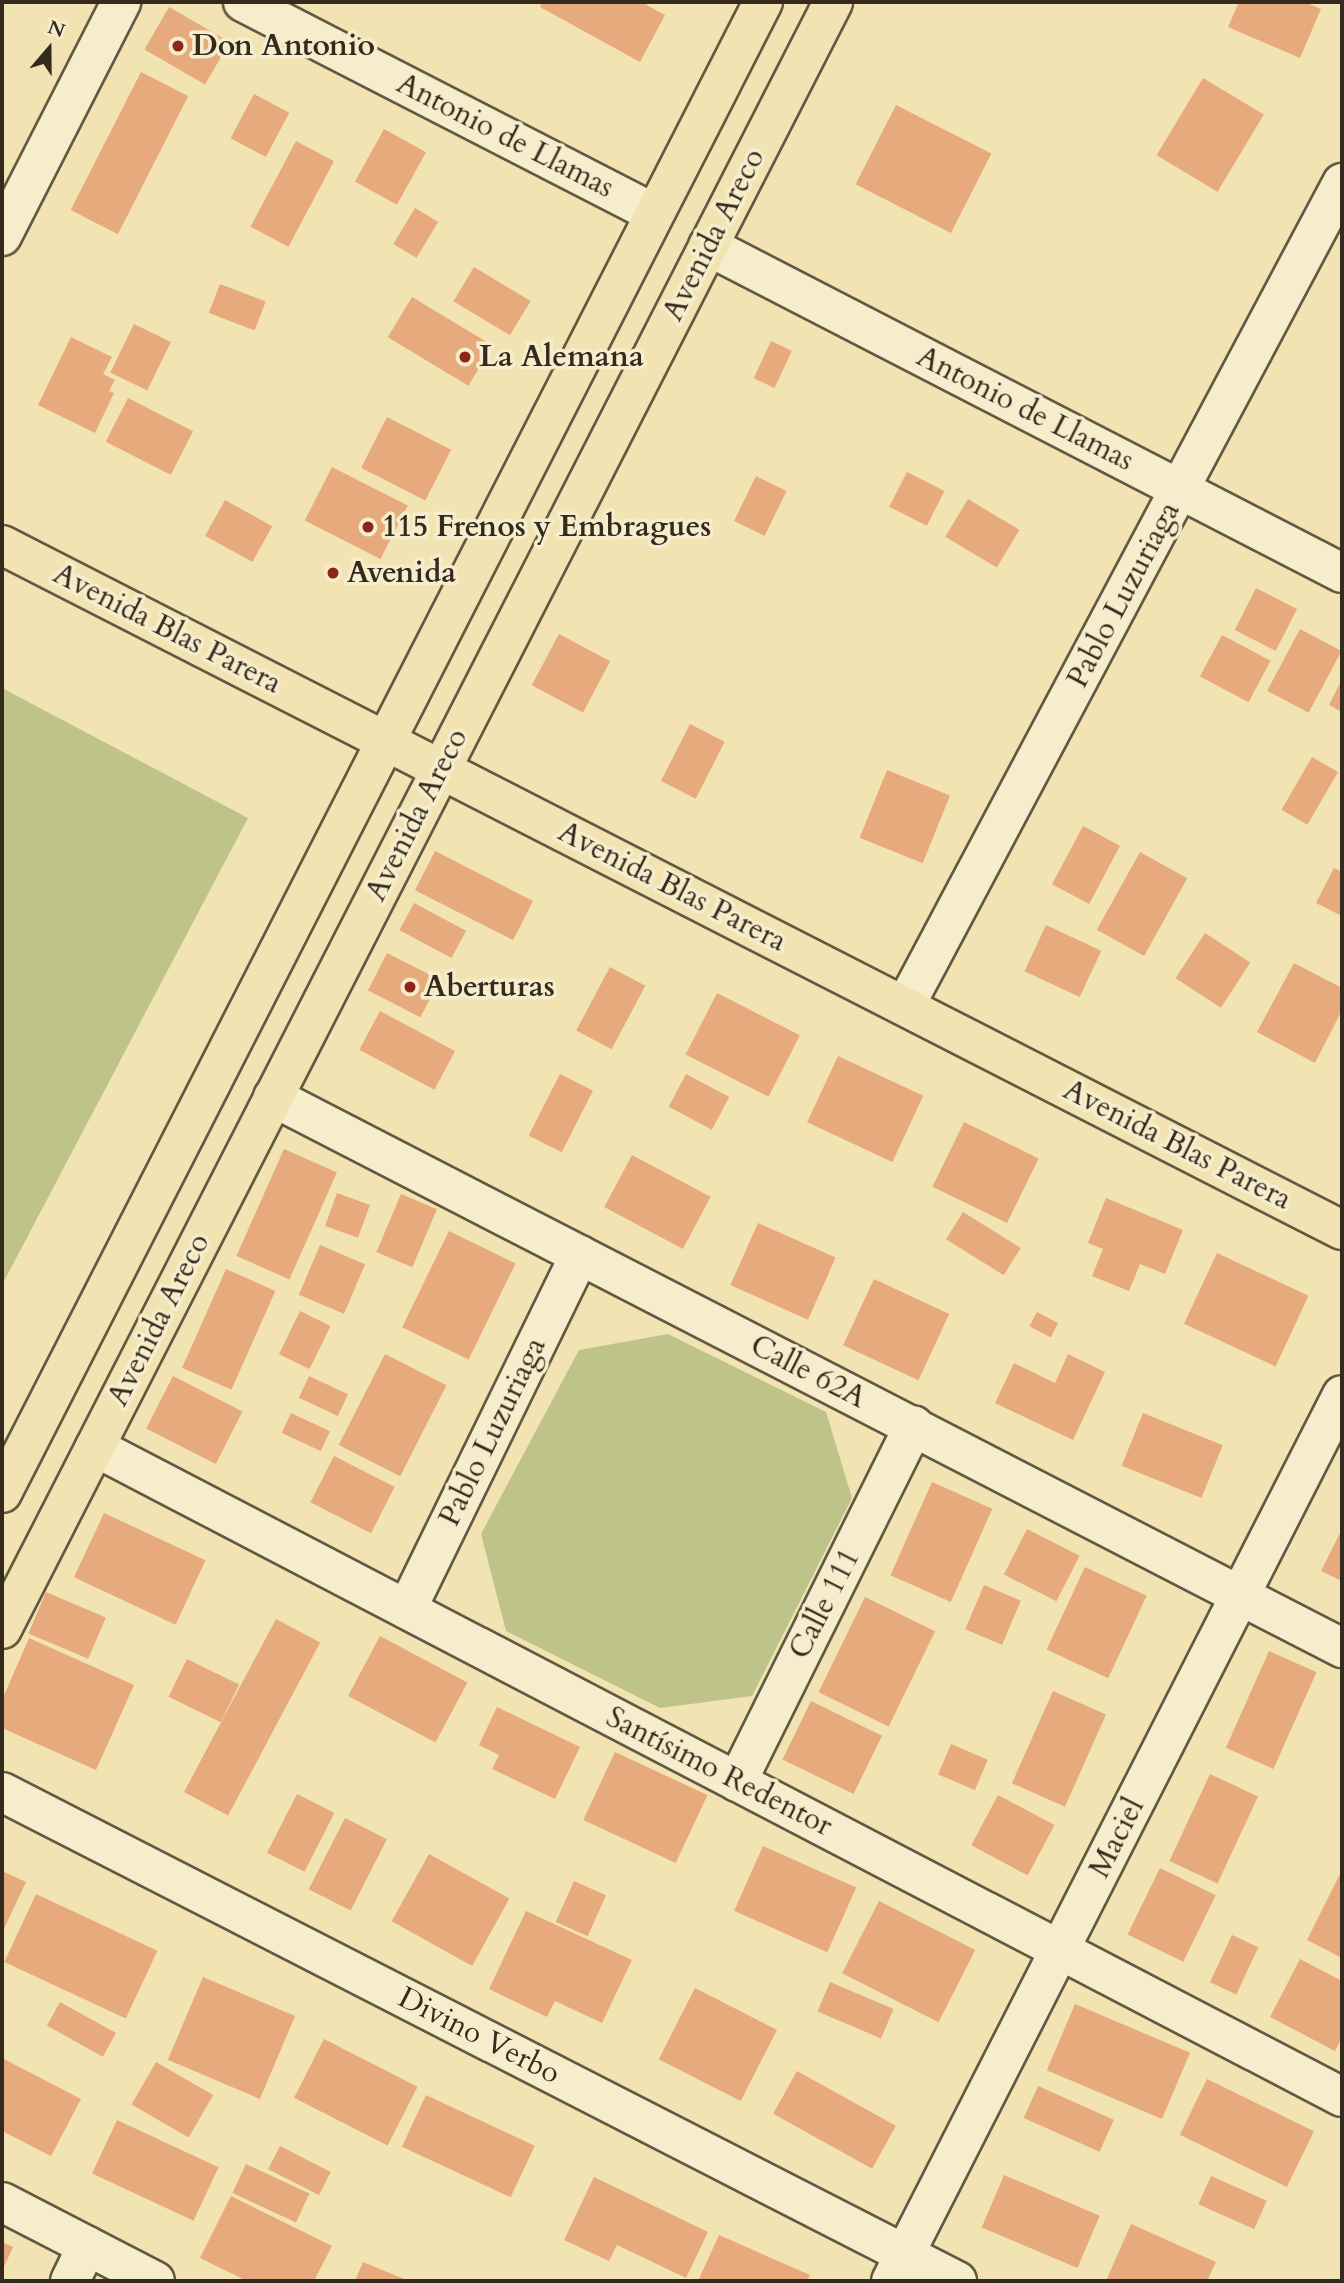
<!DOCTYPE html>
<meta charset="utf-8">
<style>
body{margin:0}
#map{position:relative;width:1344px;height:2283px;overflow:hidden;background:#f1e3b2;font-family:Cardo,serif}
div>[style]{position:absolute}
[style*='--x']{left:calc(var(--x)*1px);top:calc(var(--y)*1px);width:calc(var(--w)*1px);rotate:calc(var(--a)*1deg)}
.green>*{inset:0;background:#bec389}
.building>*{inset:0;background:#e7aa7d;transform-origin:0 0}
.roads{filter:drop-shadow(2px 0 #635842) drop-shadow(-2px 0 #635842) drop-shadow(0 2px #635842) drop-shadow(0 -2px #635842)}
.minor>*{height:38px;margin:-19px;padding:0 19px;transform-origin:19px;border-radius:19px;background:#f6edcd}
.major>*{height:38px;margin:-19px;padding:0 19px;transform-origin:19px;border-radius:19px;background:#f1e3b2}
.dots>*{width:19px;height:19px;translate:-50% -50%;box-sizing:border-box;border:4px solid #f6edcd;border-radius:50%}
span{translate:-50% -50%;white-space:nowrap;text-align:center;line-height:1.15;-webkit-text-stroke:7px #f6edcd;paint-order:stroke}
.poi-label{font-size:30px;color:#342a1d;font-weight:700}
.left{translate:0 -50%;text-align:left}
.street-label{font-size:30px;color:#342a1d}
.frame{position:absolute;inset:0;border:4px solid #342a1d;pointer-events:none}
.north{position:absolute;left:14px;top:14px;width:70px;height:70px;-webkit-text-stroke:5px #f6edcd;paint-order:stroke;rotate:20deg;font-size:19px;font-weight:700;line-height:28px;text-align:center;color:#342a1d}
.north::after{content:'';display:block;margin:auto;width:24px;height:32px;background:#342a1d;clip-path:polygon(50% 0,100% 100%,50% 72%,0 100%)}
</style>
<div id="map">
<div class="green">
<i style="clip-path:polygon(2px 688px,248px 818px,2px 1285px)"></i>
<i style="clip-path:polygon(668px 1334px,826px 1412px,852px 1498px,752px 1696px,660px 1708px,506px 1631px,481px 1534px,579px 1350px)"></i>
</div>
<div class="building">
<i style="clip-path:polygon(543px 2px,641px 2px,665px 15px,640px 62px,540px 7px)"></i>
<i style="clip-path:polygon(1239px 2px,1304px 2px,1321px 9px,1300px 58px,1228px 27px)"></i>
<i style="left:169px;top:7px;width:70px;height:49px;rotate:30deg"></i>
<i style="left:141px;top:72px;width:53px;height:155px;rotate:27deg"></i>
<i style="left:1203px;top:78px;width:71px;height:90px;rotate:31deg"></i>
<i style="left:254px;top:94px;width:40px;height:50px;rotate:28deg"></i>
<i style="left:896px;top:105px;width:107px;height:89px;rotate:27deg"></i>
<i style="left:384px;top:129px;width:48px;height:60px;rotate:29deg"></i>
<i style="left:296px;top:141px;width:43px;height:97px;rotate:28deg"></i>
<i style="left:415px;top:208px;width:27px;height:42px;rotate:31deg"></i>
<i style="left:474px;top:267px;width:66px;height:40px;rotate:31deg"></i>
<i style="left:220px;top:284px;width:49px;height:31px;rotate:21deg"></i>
<i style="left:412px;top:297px;width:94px;height:47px;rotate:31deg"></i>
<i style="left:134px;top:324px;width:41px;height:54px;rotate:26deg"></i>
<i style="clip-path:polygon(71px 337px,112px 357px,103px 374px,115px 380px,109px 391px,114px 393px,95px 433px,38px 405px)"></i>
<i style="left:771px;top:341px;width:23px;height:41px;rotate:25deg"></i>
<i style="left:128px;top:398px;width:73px;height:49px;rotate:27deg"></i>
<i style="left:387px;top:417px;width:72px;height:57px;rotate:27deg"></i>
<i style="left:332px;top:467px;width:85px;height:60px;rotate:27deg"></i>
<i style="left:907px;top:472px;width:42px;height:39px;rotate:27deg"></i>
<i style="left:756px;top:476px;width:34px;height:50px;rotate:26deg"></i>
<i style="left:968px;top:499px;width:60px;height:44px;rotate:31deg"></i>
<i style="left:225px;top:500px;width:54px;height:41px;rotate:29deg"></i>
<i style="left:1256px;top:588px;width:46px;height:47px;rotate:27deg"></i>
<i style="left:1300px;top:629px;width:47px;height:70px;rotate:28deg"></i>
<i style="left:559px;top:634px;width:58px;height:58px;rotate:28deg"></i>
<i style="left:1222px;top:635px;width:55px;height:47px;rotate:28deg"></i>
<i style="clip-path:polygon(1342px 679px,1342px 712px,1329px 705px)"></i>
<i style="left:690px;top:724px;width:39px;height:64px;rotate:27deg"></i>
<i style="left:1312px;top:757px;width:30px;height:61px;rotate:30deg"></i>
<i style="left:887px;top:770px;width:68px;height:73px;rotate:22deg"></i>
<i style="left:1083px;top:826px;width:42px;height:66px;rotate:28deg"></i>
<i style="left:435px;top:851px;width:110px;height:44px;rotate:27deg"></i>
<i style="left:1140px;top:852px;width:54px;height:89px;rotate:29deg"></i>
<i style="clip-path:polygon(1334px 868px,1342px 872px,1342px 916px,1316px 903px)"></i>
<i style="left:414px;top:903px;width:59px;height:31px;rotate:28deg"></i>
<i style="left:1046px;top:925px;width:61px;height:51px;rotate:25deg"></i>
<i style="left:1205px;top:933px;width:54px;height:54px;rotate:33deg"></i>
<i style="left:387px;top:953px;width:59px;height:42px;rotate:27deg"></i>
<i style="clip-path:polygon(1294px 963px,1342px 988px,1342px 1010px,1315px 1063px,1257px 1032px)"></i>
<i style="left:610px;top:967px;width:40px;height:72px;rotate:28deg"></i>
<i style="left:717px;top:993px;width:93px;height:69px;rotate:27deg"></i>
<i style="left:380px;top:1011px;width:85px;height:44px;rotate:28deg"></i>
<i style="left:838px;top:1056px;width:94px;height:73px;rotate:25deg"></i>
<i style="left:560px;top:1074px;width:37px;height:69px;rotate:27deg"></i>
<i style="left:686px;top:1074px;width:49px;height:37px;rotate:28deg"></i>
<i style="left:964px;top:1122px;width:83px;height:72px;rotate:26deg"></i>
<i style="left:284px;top:1149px;width:58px;height:117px;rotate:24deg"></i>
<i style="left:632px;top:1155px;width:89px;height:59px;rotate:28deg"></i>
<i style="left:337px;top:1193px;width:35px;height:35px;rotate:20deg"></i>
<i style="left:401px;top:1194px;width:39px;height:63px;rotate:23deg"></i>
<i style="clip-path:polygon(1106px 1198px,1183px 1230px,1165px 1274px,1140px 1264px,1129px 1291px,1092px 1276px,1103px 1249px,1088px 1243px)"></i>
<i style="left:963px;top:1212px;width:68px;height:32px;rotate:32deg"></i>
<i style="left:758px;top:1223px;width:85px;height:68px;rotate:24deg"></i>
<i style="left:449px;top:1231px;width:74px;height:107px;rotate:26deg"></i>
<i style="left:320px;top:1245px;width:49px;height:54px;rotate:23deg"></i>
<i style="left:1217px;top:1253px;width:101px;height:78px;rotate:25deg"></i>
<i style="left:226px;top:1269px;width:54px;height:108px;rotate:24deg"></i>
<i style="left:874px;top:1279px;width:83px;height:73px;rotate:25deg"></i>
<i style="left:300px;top:1311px;width:34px;height:48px;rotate:26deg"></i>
<i style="left:1037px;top:1312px;width:24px;height:16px;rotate:28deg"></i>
<i style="left:385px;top:1354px;width:69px;height:102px;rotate:27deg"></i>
<i style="clip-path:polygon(1068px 1354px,1105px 1372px,1073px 1440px,995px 1403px,1014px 1363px,1055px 1383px)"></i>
<i style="left:173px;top:1376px;width:78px;height:59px;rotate:27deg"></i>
<i style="left:309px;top:1376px;width:43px;height:24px;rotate:25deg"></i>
<i style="left:291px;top:1413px;width:43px;height:22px;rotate:25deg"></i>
<i style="left:1143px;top:1413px;width:86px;height:57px;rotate:22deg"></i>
<i style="left:334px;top:1456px;width:68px;height:52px;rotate:27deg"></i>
<i style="left:932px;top:1482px;width:66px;height:102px;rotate:24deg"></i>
<i style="left:104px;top:1513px;width:112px;height:71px;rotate:25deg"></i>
<i style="left:1027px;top:1529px;width:59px;height:51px;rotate:27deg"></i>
<i style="clip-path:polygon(1342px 1529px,1342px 1581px,1321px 1571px)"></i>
<i style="left:1085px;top:1567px;width:68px;height:91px;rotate:25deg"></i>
<i style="left:984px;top:1585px;width:40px;height:48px;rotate:23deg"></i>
<i style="left:46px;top:1592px;width:65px;height:45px;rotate:23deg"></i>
<i style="left:865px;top:1597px;width:78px;height:106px;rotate:26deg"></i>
<i style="left:276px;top:1619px;width:50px;height:196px;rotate:28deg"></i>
<i style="left:380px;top:1636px;width:99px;height:68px;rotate:28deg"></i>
<i style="clip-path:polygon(29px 1638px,134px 1685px,96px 1770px,2px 1728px,2px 1700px)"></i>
<i style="left:1269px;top:1651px;width:52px;height:106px;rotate:24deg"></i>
<i style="left:187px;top:1659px;width:58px;height:42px;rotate:26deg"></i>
<i style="left:1053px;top:1691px;width:58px;height:101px;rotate:24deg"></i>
<i style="left:811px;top:1701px;width:79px;height:65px;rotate:26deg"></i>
<i style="clip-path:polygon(497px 1707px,580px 1747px,555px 1799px,492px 1769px,499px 1755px,479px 1745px)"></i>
<i style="left:951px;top:1744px;width:40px;height:33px;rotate:23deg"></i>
<i style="left:615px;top:1752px;width:102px;height:75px;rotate:25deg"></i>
<i style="left:1210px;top:1774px;width:53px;height:96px;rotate:25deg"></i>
<i style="left:297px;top:1794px;width:42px;height:66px;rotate:27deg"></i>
<i style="left:998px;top:1795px;width:64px;height:57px;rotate:28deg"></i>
<i style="left:345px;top:1818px;width:47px;height:80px;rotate:27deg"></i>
<i style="left:763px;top:1846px;width:102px;height:71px;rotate:24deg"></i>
<i style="left:429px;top:1854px;width:92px;height:77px;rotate:29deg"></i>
<i style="left:1160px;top:1868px;width:62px;height:74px;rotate:26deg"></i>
<i style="clip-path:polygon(1342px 1870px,1342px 1958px,1307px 1940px)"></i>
<i style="clip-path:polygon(2px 1871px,26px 1882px,2px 1933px)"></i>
<i style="left:574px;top:1881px;width:35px;height:45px;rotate:24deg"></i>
<i style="left:36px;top:1894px;width:134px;height:75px;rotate:25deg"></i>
<i style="left:879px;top:1901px;width:108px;height:81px;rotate:27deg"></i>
<i style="clip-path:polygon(526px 1911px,632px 1960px,602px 2023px,555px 2001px,547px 2017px,489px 1989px)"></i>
<i style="left:1232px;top:1935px;width:29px;height:52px;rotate:25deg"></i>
<i style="clip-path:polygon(1300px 1959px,1342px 1981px,1342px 2037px,1335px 2051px,1270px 2017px)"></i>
<i style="left:203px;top:1977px;width:100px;height:90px;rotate:23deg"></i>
<i style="left:830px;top:1982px;width:69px;height:32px;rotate:23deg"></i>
<i style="left:695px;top:1988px;width:92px;height:80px;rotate:27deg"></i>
<i style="left:60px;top:2002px;width:64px;height:27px;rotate:29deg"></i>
<i style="left:1075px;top:2004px;width:125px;height:72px;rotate:23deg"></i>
<i style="left:324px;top:2039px;width:105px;height:66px;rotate:27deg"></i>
<i style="clip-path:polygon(2px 2058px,81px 2099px,51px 2156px,2px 2131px)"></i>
<i style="left:156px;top:2062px;width:66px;height:49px;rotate:30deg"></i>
<i style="left:797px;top:2071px;width:113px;height:49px;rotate:29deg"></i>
<i style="left:1207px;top:2079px;width:119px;height:62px;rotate:26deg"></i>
<i style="left:1038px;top:2086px;width:83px;height:35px;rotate:24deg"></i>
<i style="left:426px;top:2095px;width:120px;height:57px;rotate:25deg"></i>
<i style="left:117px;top:2120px;width:112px;height:59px;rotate:25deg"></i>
<i style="left:280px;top:2146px;width:57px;height:26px;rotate:27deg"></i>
<i style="left:246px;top:2164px;width:70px;height:32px;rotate:25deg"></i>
<i style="left:1004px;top:2175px;width:104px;height:57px;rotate:23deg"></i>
<i style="left:1211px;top:2176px;width:61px;height:31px;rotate:24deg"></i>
<i style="clip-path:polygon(594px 2177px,708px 2232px,686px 2278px,617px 2245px,609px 2261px,564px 2240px)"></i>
<i style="clip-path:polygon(231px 2196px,332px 2246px,314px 2281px,247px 2281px,200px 2258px)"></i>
<i style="clip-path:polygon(1131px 2224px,1216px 2262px,1207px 2281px,1106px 2281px)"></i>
<i style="clip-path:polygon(719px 2235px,810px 2275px,807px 2281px,698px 2281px)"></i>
<i style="clip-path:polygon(2px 2242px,13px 2247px,2px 2271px)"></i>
<i style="clip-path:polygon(363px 2262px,409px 2281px,355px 2281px)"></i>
</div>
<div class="roads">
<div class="minor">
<i style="--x:243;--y:2;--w:462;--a:27.2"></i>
<i style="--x:2;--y:236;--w:263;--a:-63"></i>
<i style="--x:708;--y:246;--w:713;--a:27.28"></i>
<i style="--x:905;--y:1006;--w:932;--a:-62.03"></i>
<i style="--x:273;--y:1097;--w:1203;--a:27.27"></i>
<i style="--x:95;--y:1447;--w:1406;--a:27.53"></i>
<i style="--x:407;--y:1609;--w:394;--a:-64"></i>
<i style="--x:737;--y:1782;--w:398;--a:-63.6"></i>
<i style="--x:2;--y:1792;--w:1073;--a:27.11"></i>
<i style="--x:2;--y:2202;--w:172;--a:27.3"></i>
<i style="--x:70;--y:2281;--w:39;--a:-64"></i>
<i style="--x:891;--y:2281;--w:994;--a:-63.02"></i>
</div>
<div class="major">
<i style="--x:2;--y:545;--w:1505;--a:27.08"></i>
<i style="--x:2;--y:1493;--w:1674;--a:-62.96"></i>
<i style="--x:2;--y:1629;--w:1827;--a:-62.94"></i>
</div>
</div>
<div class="dots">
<i style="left:178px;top:46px;background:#8f2418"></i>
<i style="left:465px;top:357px;background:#8f2418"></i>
<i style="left:368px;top:527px;background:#8f2418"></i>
<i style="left:333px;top:573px;background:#8f2418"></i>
<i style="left:410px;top:987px;background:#8f2418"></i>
</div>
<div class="poi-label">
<span class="left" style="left:192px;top:46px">Don Antonio</span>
<span class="left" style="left:479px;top:357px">La Alemana</span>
<span class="left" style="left:382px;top:527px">115 Frenos y Embragues</span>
<span class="left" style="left:347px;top:573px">Avenida</span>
<span class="left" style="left:424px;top:987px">Aberturas</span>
</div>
<div class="street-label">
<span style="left:505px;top:136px;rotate:27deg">Antonio de Llamas</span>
<span style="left:714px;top:235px;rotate:-63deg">Avenida Areco</span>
<span style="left:1025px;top:409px;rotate:27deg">Antonio de Llamas</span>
<span style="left:1124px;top:595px;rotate:-62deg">Pablo Luzuriaga</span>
<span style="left:167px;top:629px;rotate:27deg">Avenida Blas Parera</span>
<span style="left:417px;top:815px;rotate:-63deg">Avenida Areco</span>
<span style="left:672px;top:887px;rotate:27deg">Avenida Blas Parera</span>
<span style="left:1177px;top:1145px;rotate:27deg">Avenida Blas Parera</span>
<span style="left:159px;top:1320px;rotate:-63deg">Avenida Areco</span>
<span style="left:808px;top:1372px;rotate:27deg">Calle 62A</span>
<span style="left:493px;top:1432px;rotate:-64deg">Pablo Luzuriaga</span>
<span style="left:825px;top:1604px;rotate:-63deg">Calle 111</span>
<span style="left:719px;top:1772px;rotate:27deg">Santísimo Redentor</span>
<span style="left:1117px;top:1838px;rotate:-63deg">Maciel</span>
<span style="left:479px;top:2036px;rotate:27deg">Divino Verbo</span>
</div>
<div class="frame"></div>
<div class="north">N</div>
</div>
